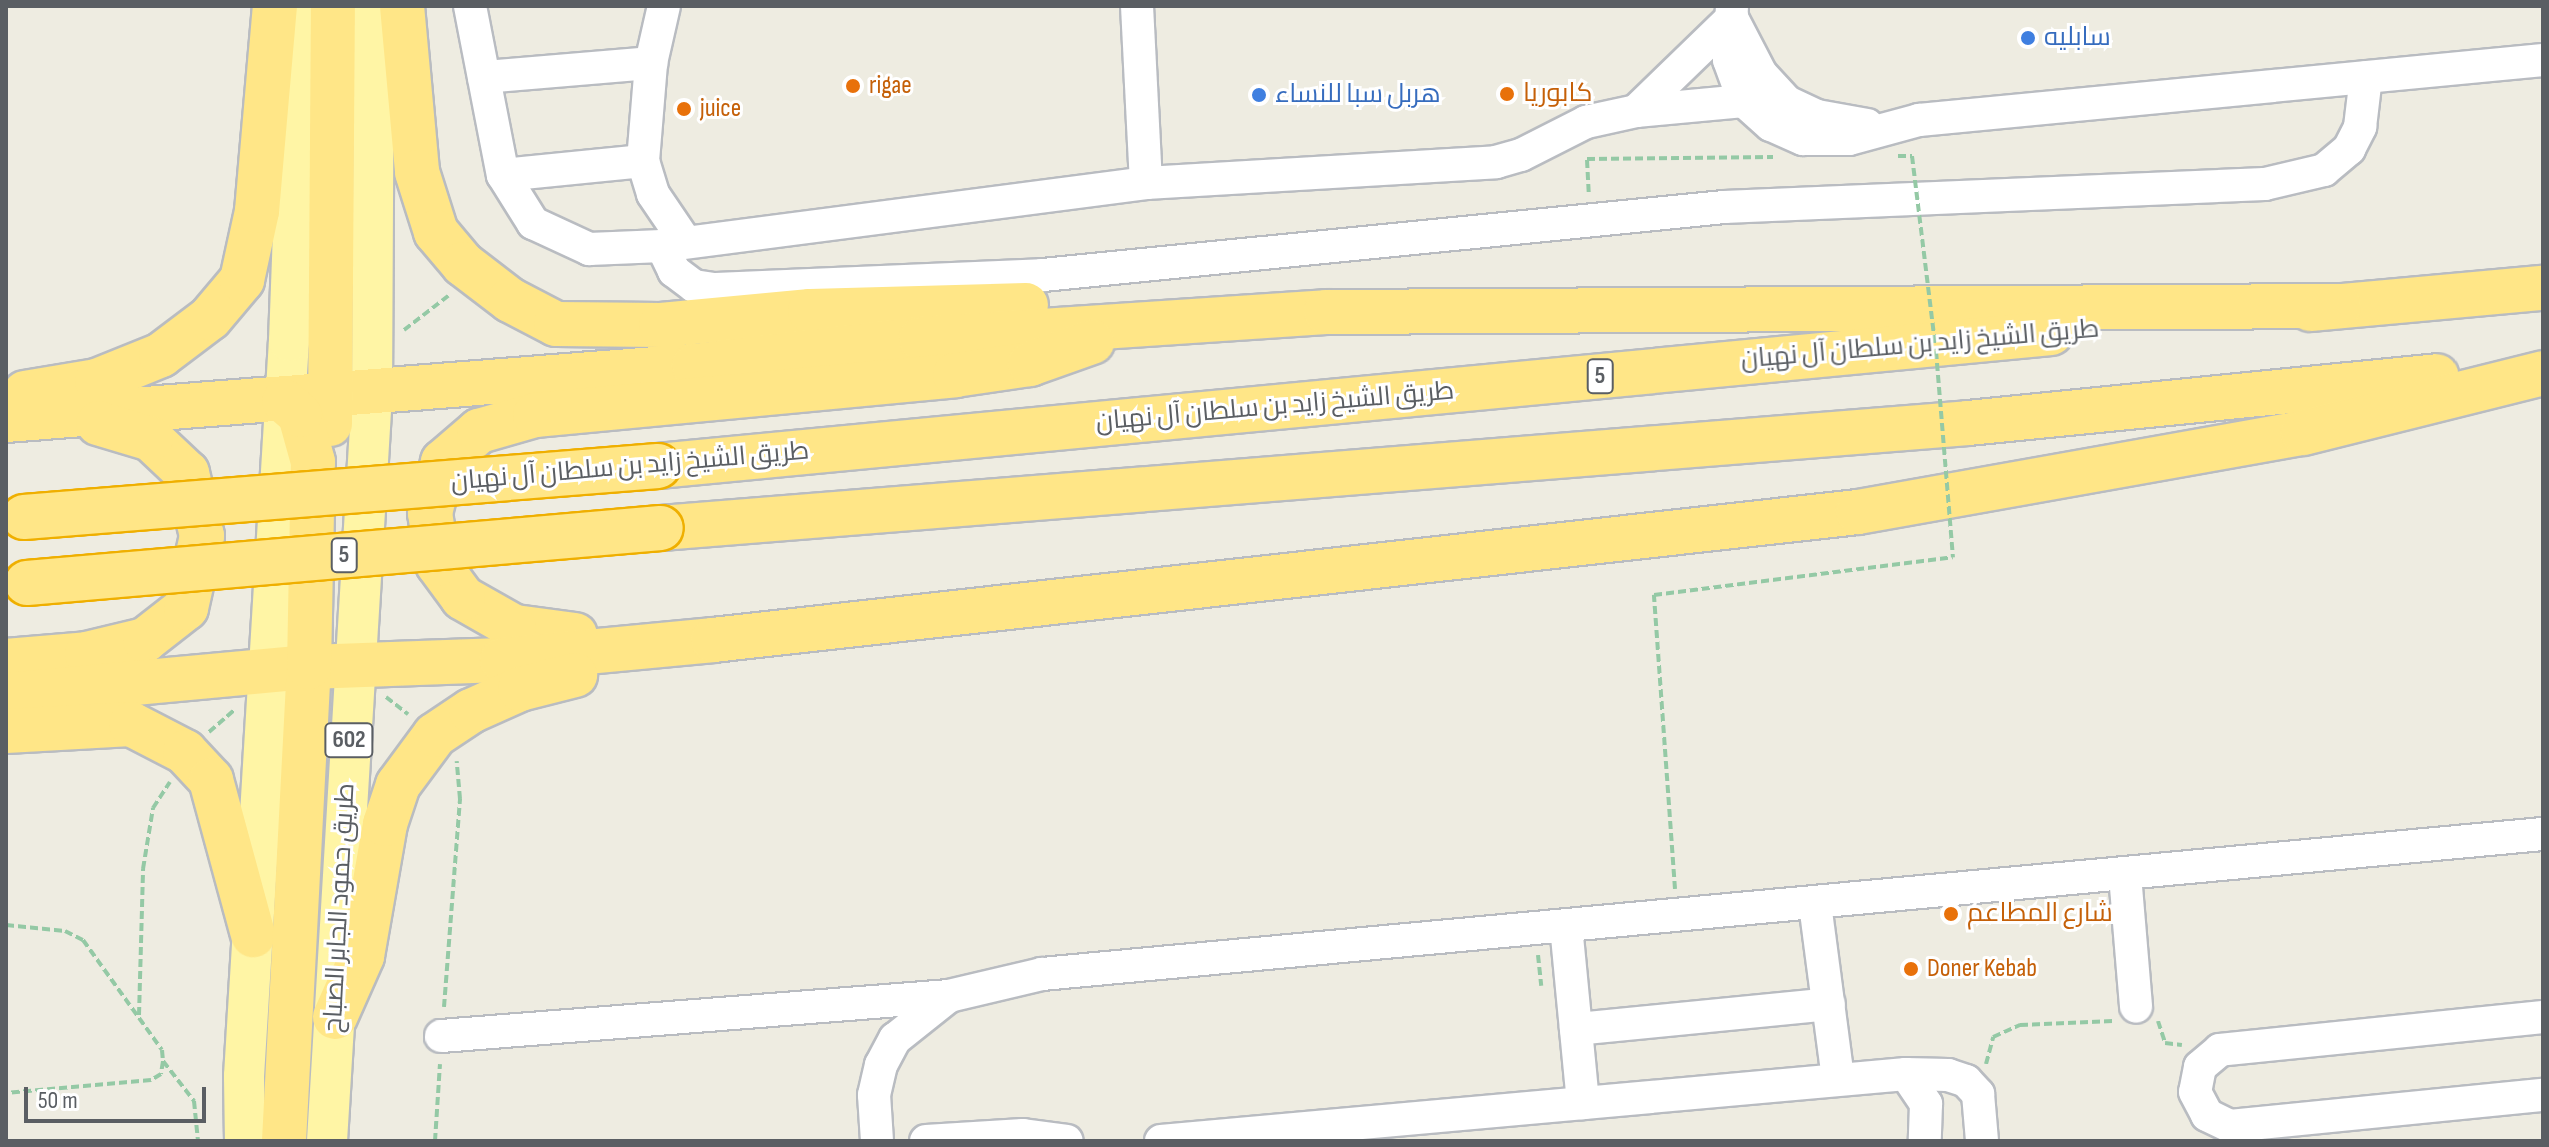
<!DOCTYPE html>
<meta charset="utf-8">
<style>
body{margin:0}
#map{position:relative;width:2549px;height:1147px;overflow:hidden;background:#eeece1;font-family:"Sofia Sans Condensed",Cairo,sans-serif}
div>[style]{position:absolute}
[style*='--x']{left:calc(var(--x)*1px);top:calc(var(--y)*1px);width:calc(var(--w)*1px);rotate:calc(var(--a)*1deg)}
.path>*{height:4px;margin-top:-2px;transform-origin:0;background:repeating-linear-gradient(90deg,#94c9a5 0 8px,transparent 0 12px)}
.roads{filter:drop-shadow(2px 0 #b9bcc1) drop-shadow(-2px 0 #b9bcc1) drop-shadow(0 2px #b9bcc1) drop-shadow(0 -2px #b9bcc1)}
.minor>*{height:32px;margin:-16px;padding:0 16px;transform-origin:16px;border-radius:16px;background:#fff}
.major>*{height:40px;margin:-20px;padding:0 20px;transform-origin:20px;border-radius:20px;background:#fff5a5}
.highway>*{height:44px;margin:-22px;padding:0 22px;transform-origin:22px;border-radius:22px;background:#ffe687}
.path-bridge>*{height:4px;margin-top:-2px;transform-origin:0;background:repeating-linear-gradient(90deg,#94c9a5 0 8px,transparent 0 12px)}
.bridges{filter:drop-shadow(2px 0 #efaf00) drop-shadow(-2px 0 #efaf00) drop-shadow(0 2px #efaf00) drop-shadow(0 -2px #efaf00)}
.highway-bridge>*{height:44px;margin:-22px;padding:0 22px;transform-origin:22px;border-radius:22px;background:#ffe687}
.dots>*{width:22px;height:22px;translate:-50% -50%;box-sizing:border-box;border:4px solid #fff;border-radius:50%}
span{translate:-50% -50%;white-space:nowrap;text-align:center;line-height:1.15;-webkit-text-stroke:6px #fff;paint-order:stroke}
.shield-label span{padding:2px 6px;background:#fff;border:2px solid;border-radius:6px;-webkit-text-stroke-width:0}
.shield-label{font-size:24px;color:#5a5e63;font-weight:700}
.shop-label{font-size:26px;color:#366cbe}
.left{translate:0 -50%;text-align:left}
.food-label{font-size:26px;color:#c56008}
.street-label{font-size:26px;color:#5a5e63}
.frame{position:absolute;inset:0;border:8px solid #5a5e63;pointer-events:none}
.scale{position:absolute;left:24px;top:1087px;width:182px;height:36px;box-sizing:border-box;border:4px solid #5a5e63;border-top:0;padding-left:10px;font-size:24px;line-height:28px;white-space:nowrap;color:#5a5e63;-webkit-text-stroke:6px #fff;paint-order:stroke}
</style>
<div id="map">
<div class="path">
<i style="--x:1898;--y:156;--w:14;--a:0"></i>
<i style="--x:1587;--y:159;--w:186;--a:-0.6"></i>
<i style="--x:1587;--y:160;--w:35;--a:87"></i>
<i style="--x:404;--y:330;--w:56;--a:-37.7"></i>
<i style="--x:386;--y:697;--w:28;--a:38"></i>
<i style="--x:209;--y:732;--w:35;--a:-41"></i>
<i style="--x:1675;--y:889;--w:295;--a:-94.1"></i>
<i style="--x:1654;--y:595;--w:301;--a:-7.2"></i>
<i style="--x:6;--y:925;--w:59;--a:5.8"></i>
<i style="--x:65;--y:931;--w:20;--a:27"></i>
<i style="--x:83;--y:940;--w:135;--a:54.3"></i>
<i style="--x:162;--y:1050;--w:11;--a:85"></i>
<i style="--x:163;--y:1061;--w:13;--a:99"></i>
<i style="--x:161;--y:1074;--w:12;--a:149"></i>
<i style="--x:151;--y:1080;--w:146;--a:174.9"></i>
<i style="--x:1538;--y:955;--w:31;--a:84"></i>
<i style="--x:444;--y:1007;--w:209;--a:-85.6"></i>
<i style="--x:460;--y:799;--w:38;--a:-95"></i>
<i style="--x:139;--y:1015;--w:146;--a:-88.4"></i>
<i style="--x:143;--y:869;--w:62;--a:-80.7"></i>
<i style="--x:153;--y:808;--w:31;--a:-57"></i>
<i style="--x:2158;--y:1021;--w:23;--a:72"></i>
<i style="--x:2165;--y:1043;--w:17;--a:7"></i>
<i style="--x:163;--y:1061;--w:51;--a:52.2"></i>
<i style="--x:194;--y:1101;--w:40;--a:84.3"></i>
<i style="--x:1986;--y:1064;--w:28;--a:-75"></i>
<i style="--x:1993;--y:1037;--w:30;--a:-24"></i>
<i style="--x:2020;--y:1025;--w:93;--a:-2.5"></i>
<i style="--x:435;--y:1141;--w:77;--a:-86.3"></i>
</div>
<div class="roads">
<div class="minor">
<i style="--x:470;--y:6;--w:172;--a:79"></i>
<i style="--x:503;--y:175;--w:57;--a:58"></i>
<i style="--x:533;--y:223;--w:62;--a:24.9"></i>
<i style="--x:589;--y:249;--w:73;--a:-2.4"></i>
<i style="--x:662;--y:246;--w:488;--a:-7.4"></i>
<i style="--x:1146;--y:183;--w:351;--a:-3.4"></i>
<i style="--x:1496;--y:162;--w:26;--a:-16"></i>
<i style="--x:1521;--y:155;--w:73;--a:-26.9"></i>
<i style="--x:1586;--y:122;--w:51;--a:-12.4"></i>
<i style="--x:1636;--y:111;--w:108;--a:-5.3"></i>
<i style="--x:1137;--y:6;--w:177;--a:87.1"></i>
<i style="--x:1732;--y:6;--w:54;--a:93.2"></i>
<i style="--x:1729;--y:60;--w:44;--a:69.9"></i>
<i style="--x:1744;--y:101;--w:36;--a:42"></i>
<i style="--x:1771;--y:125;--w:35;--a:24"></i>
<i style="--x:1803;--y:139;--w:46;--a:0"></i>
<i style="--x:1849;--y:139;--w:73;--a:-15.2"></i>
<i style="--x:1919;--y:120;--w:627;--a:-5.49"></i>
<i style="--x:1732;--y:18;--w:63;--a:62.6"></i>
<i style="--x:1761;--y:74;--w:38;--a:47"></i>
<i style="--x:1787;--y:102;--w:33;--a:25"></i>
<i style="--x:1817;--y:116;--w:51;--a:10.2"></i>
<i style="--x:484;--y:77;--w:168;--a:-4.8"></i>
<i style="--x:1636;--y:111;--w:134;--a:-44.1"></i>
<i style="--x:643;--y:161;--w:98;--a:-85.3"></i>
<i style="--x:651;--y:63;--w:58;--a:-77.2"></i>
<i style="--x:503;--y:175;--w:141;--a:-5.7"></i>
<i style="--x:643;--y:161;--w:34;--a:73"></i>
<i style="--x:653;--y:194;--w:57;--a:55.8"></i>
<i style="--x:662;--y:246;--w:28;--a:64"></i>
<i style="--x:674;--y:271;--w:25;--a:37"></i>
<i style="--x:694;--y:286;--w:20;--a:9"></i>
<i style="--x:714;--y:289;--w:329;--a:-2.4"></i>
<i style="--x:1043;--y:275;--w:684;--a:-5.7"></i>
<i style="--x:1724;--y:207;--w:541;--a:-2.43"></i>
<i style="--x:2265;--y:184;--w:61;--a:-13.3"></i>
<i style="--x:2324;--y:170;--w:33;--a:-40"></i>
<i style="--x:2349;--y:149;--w:25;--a:-63"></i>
<i style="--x:2360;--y:127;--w:50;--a:-83.2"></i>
<i style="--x:2125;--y:875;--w:132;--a:85.2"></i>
<i style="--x:1815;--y:904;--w:176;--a:82.5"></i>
<i style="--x:1566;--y:926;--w:178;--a:84.5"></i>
<i style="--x:2543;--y:1017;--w:325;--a:174.2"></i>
<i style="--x:2220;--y:1050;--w:26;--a:140"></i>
<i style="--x:2200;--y:1067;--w:25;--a:101"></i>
<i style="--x:2195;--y:1092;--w:26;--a:62"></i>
<i style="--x:2207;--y:1115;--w:25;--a:26"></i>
<i style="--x:2230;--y:1126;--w:315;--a:-5.7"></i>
<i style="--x:1576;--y:1029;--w:254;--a:-5.6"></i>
<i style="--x:441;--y:1036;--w:510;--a:-4.5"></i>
<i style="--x:949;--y:996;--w:96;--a:-13.3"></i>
<i style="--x:1042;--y:974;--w:1508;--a:-5.33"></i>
<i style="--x:1906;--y:1074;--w:36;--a:56"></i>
<i style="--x:1926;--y:1104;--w:37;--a:92"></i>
<i style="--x:877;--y:1141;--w:46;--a:-93.7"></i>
<i style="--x:874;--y:1095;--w:31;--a:-77"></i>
<i style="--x:881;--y:1065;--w:30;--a:-62"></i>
<i style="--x:895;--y:1039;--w:69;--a:-38.5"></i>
<i style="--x:926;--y:1141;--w:97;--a:-3.5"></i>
<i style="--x:1023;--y:1135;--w:44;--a:7.8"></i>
<i style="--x:1161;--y:1141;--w:748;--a:-5.14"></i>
<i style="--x:1906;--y:1074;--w:42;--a:1.4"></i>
<i style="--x:1948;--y:1075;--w:19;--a:18"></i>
<i style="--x:1966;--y:1081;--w:18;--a:47"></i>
<i style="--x:1978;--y:1094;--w:47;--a:85.1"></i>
</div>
<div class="major">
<i style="--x:245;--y:1141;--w:65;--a:-90.9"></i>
<i style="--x:244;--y:1076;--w:736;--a:-86.5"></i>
<i style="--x:289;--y:341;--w:335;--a:-87.9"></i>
<i style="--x:327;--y:1141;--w:748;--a:-86.55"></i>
<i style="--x:372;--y:394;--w:388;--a:-89.7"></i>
</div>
<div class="highway">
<i style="--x:402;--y:6;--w:167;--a:84.8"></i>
<i style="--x:417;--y:172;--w:63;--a:72.4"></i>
<i style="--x:436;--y:232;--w:42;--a:49.8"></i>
<i style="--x:463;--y:264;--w:59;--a:37.5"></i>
<i style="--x:510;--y:300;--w:52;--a:27.6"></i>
<i style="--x:556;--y:324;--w:105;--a:0.5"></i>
<i style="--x:661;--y:325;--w:150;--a:-5.4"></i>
<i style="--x:810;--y:311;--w:216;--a:-1.6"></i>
<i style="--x:2310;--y:309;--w:234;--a:-5.2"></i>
<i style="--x:25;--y:393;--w:73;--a:-9.5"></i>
<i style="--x:97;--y:381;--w:69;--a:-22.1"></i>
<i style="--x:161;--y:355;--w:61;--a:-37.1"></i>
<i style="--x:210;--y:318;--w:50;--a:-49.9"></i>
<i style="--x:242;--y:280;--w:71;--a:-77.7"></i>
<i style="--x:257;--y:211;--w:206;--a:-85"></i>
<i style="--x:6;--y:420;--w:690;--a:-4.49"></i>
<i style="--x:694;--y:366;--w:229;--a:-6.8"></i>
<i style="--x:921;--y:339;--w:406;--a:-3.8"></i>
<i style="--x:1326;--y:312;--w:1013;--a:-0.34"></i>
<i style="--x:330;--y:424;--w:418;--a:-89.6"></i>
<i style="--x:658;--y:466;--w:1399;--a:-5.45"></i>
<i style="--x:661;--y:528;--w:1311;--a:-4.59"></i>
<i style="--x:1968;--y:423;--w:471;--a:-5.7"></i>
<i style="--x:575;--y:635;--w:62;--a:-172.5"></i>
<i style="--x:514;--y:627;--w:59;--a:-150.4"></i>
<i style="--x:463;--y:598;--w:42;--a:-126.3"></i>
<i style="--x:438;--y:564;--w:52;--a:-98.9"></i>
<i style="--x:430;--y:513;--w:53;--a:-75.7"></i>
<i style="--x:443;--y:462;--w:48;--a:-40.7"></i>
<i style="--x:479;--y:431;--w:58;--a:-15.9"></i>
<i style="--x:535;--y:415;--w:422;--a:-5.4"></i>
<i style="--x:955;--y:375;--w:76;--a:-8.3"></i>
<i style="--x:1030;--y:364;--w:66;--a:-19.5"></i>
<i style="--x:6;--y:661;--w:81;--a:-4.9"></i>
<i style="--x:87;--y:654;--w:60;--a:-13.6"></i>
<i style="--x:145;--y:640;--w:52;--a:-38"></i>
<i style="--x:186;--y:608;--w:74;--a:-77.5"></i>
<i style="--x:202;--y:536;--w:65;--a:-103.4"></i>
<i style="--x:187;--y:473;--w:50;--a:-136.6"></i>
<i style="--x:151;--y:439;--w:55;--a:-163.2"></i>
<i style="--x:6;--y:695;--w:304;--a:-5.3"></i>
<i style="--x:309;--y:667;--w:193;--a:-2.1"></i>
<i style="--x:502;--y:660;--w:212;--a:-5.4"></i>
<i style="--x:713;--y:640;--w:1152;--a:-6.38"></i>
<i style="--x:1858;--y:512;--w:452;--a:-10.1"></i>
<i style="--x:2303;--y:433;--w:247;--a:-14"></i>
<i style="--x:6;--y:731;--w:125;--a:-3.2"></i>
<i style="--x:131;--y:724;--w:61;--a:27.4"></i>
<i style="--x:185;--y:752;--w:38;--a:47"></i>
<i style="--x:211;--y:780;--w:161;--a:74.8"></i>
<i style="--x:335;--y:1017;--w:67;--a:-66.1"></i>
<i style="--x:362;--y:956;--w:134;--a:-80.1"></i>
<i style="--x:385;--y:824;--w:41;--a:-71.6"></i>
<i style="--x:398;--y:785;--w:62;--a:-53.5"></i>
<i style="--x:435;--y:735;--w:43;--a:-33.7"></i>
<i style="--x:471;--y:711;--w:54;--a:-24.2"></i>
<i style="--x:520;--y:689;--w:57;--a:-14.3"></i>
<i style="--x:284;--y:1141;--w:475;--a:-87"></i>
<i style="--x:309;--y:667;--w:205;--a:-88.9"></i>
<i style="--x:313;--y:462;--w:49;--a:-105.5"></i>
<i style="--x:300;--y:415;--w:21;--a:-139"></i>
</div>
</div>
<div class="path-bridge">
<i style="--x:1912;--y:156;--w:196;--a:83"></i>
<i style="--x:1936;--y:351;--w:207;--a:85.3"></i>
</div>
<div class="bridges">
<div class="highway-bridge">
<i style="--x:24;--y:517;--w:636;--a:-4.6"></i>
<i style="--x:27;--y:583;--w:636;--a:-4.96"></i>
</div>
</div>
<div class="dots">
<i style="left:2028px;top:38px;background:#3f7fe0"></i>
<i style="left:853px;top:86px;background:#e8710a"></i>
<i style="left:1507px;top:94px;background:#e8710a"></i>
<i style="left:1259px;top:95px;background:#3f7fe0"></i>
<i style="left:684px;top:109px;background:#e8710a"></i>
<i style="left:1951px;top:914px;background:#e8710a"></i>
<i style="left:1911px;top:969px;background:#e8710a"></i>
</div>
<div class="shield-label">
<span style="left:1600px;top:376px">5</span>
<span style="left:344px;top:555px">5</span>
<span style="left:349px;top:740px">602</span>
</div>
<div class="shop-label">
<span class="left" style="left:2044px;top:38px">سابليه</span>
<span class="left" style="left:1275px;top:95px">هربل سبا للنساء</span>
</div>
<div class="food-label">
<span class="left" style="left:869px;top:86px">rigae</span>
<span class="left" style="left:1523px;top:94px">كابوريا</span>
<span class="left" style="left:700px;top:109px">juice</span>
<span class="left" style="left:1967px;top:914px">شارع المطاعم</span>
<span class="left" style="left:1927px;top:969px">Doner Kebab</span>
</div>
<div class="street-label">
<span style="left:1920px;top:345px;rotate:-5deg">طريق الشيخ زايد بن سلطان آل نهيان</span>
<span style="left:1275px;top:407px;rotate:-5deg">طريق الشيخ زايد بن سلطان آل نهيان</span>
<span style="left:630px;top:467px;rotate:-5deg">طريق الشيخ زايد بن سلطان آل نهيان</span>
<span style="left:340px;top:908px;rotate:-87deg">طريق حمود الجابر الصباح</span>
</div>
<div class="frame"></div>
<div class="scale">50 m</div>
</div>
